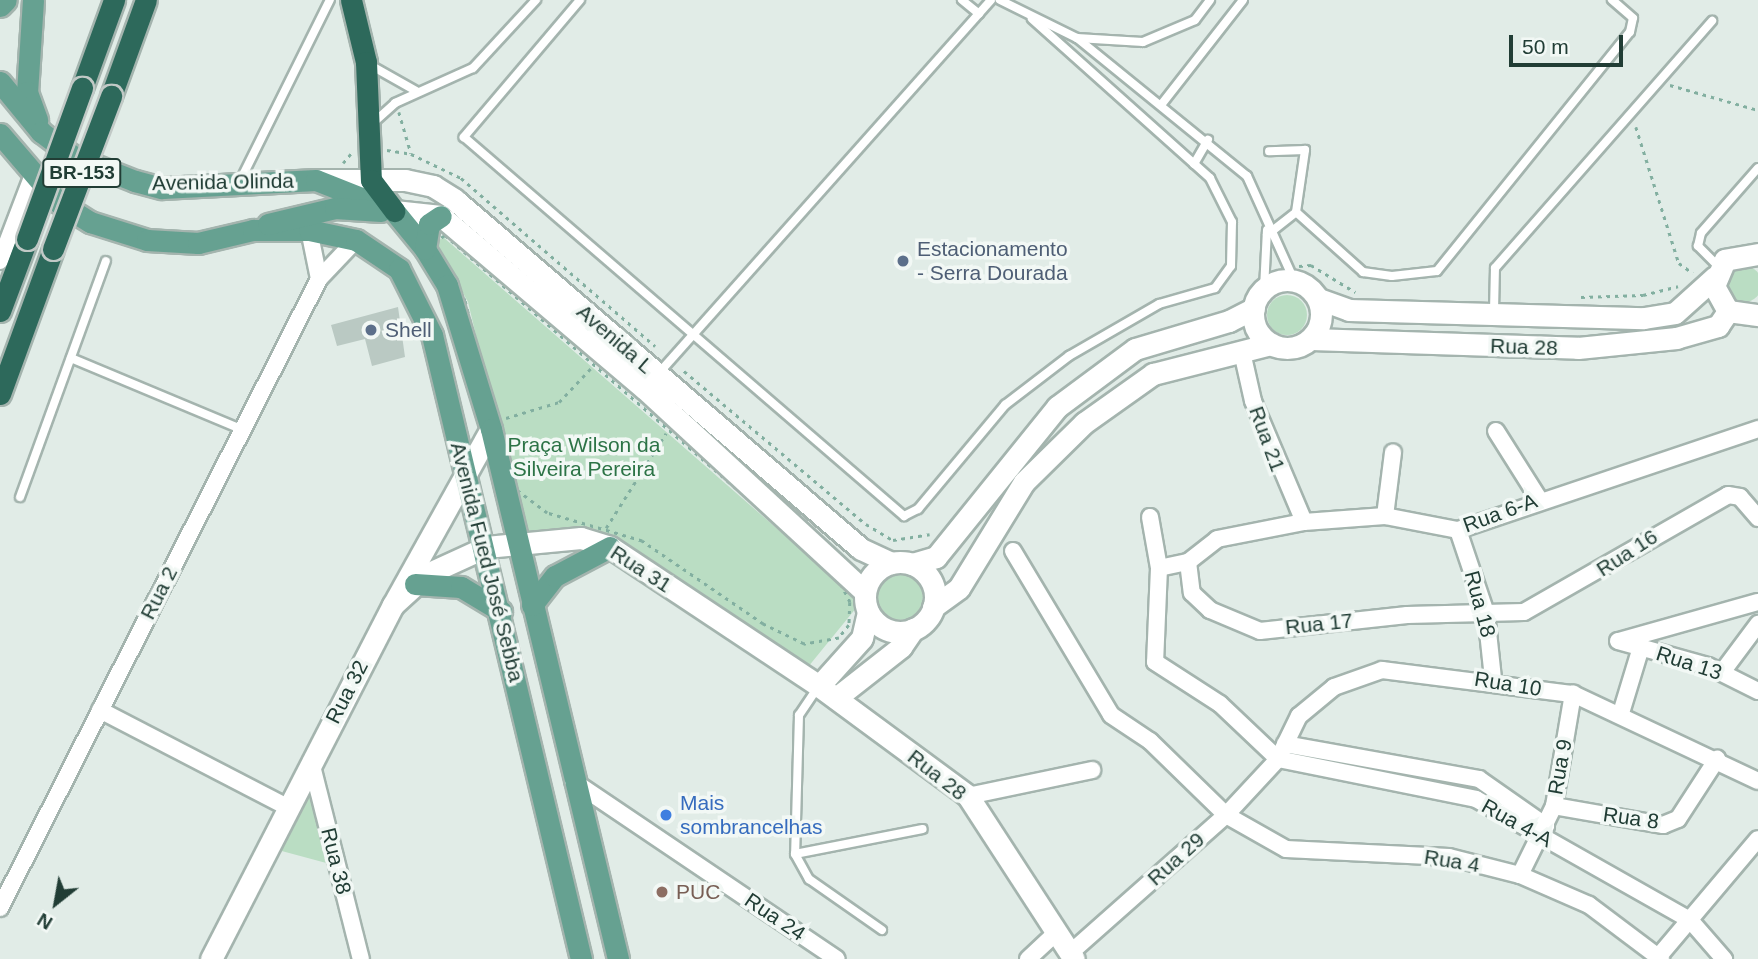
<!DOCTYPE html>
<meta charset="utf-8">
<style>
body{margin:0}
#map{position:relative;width:1758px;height:959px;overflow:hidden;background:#e1ece7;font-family:Helvetica,sans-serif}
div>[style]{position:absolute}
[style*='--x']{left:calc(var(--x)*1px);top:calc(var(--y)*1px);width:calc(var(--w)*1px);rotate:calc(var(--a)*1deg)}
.green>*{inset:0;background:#baddc3}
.round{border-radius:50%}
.building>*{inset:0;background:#bac9c3}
.path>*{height:2.5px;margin-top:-1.25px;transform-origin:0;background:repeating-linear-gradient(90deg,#82afa0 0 3.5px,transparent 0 8.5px)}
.roads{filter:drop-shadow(2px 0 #a4b4ae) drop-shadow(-2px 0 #a4b4ae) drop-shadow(0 2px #a4b4ae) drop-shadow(0 -2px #a4b4ae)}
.lane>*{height:8px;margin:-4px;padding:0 4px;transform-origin:4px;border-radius:4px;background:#fff}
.street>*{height:16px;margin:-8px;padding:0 8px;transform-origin:8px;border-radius:8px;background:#fff}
.secondary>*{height:21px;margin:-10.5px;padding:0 10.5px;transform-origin:10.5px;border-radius:10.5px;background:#fff}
.secondary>.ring{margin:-10.5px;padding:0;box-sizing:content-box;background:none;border:21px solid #fff;border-radius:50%}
.primary>*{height:21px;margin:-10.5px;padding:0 10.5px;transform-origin:10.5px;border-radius:10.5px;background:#66a191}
.highway>*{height:21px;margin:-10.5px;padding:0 10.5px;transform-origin:10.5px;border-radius:10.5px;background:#2d695b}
.bridges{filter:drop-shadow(2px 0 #c1c9c6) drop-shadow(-2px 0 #c1c9c6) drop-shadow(0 2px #c1c9c6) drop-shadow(0 -2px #c1c9c6)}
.highway-bridge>*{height:21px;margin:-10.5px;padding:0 10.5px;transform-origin:10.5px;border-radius:10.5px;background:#2d695b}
.dots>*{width:19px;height:19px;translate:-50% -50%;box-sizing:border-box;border:4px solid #f2f8f5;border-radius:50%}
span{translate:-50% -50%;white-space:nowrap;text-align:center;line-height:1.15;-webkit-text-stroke:7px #f2f8f5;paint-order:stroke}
.shield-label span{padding:2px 5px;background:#f2f8f5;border:2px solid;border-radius:5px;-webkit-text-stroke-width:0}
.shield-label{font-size:19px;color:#213d35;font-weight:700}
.street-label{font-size:21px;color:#213d35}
.service-label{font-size:21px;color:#4e5e75}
.left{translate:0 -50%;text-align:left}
.park-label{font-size:21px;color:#2c7346}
.shop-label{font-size:21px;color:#366cbe}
.education-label{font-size:21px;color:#785e54}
.north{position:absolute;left:21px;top:868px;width:70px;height:70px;-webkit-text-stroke:5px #f2f8f5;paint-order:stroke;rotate:211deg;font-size:19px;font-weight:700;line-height:28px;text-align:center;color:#213d35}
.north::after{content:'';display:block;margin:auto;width:24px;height:32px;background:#213d35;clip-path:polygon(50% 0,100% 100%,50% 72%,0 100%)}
.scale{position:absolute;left:1509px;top:35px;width:114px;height:32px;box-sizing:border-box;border:4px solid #213d35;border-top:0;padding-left:9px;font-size:21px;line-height:24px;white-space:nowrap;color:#213d35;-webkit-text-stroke:5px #f2f8f5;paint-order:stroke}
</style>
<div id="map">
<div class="green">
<i style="clip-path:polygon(443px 237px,861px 602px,808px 667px,624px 543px,583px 531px,523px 532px,468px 302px,436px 243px)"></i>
<i class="round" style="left:1726px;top:266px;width:36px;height:36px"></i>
<i class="round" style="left:1267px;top:295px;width:40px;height:40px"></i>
<i class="round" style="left:877px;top:574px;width:46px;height:46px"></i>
<i style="clip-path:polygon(310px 790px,330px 864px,278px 850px)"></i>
</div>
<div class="building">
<i style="clip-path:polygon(398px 307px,405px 357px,372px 366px,365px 339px,337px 346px,331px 325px)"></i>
</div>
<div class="path">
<i style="--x:1670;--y:85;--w:91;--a:15.9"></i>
<i style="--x:399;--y:112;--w:43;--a:73.7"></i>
<i style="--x:1636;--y:127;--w:143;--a:72.5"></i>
<i style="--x:1679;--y:263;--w:17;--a:36"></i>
<i style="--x:387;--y:150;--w:24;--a:9"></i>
<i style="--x:411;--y:154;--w:55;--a:25.6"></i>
<i style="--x:461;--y:178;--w:257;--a:40.9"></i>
<i style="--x:343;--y:163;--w:16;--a:-50"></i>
<i style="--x:445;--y:235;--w:520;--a:41.02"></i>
<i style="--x:837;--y:576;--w:29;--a:63"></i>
<i style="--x:850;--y:602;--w:23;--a:92"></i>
<i style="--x:849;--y:625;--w:16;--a:128"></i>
<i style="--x:839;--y:638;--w:36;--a:170"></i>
<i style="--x:804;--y:644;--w:46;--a:-154"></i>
<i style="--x:763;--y:624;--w:147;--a:-145.6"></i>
<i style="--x:642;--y:541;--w:99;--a:-163.6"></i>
<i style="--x:547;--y:513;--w:45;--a:-143.1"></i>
<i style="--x:511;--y:486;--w:191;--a:-104"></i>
<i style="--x:465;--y:301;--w:67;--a:-117.7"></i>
<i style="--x:434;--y:242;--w:13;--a:-32"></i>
<i style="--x:1299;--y:266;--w:12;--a:-5"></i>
<i style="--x:1311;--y:265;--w:52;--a:31.5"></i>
<i style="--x:1581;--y:297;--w:62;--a:-1.8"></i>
<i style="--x:1643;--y:295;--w:36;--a:-14"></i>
<i style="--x:684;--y:371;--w:238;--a:40.1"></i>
<i style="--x:866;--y:524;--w:31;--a:31"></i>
<i style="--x:893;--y:540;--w:37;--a:-9"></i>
<i style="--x:506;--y:418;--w:55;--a:-16.8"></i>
<i style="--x:559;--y:402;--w:50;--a:-46.6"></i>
<i style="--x:606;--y:528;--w:112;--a:-57.7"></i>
</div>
<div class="roads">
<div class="lane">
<i style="--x:580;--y:0;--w:180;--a:130.3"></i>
<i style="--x:464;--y:137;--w:581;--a:40.74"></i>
<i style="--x:904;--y:516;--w:16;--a:-27"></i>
<i style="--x:918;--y:509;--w:136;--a:-50.1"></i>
<i style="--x:1005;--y:405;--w:81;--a:-37.4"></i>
<i style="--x:1069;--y:356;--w:104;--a:-30"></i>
<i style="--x:1159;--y:304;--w:58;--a:-15.9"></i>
<i style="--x:1215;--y:288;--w:27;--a:-54"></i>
<i style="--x:1231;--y:266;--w:44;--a:-88.7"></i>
<i style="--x:1232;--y:222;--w:49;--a:-116.6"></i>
<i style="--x:1210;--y:178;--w:239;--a:-138.2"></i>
<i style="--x:962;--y:0;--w:22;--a:39"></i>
<i style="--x:1000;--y:0;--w:86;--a:26.3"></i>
<i style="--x:1077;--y:38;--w:66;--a:3.5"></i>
<i style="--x:1143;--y:42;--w:56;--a:-22.9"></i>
<i style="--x:1195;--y:20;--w:25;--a:-53"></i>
<i style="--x:1077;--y:38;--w:219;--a:39.1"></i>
<i style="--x:1247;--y:176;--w:114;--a:65.7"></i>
<i style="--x:370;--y:65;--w:53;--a:29.5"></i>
<i style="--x:1161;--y:105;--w:133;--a:-52"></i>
<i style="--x:373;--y:123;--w:30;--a:-42"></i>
<i style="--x:395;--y:103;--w:85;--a:-24.2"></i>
<i style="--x:473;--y:68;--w:93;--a:-47.2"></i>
<i style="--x:1194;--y:164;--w:28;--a:-60"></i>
<i style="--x:240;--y:181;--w:202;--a:-63.6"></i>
<i style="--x:1296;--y:212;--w:90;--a:41.8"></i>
<i style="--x:1363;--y:272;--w:29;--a:8"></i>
<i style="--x:1392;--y:276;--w:45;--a:-6.3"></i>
<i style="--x:1437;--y:271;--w:307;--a:-51.1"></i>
<i style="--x:1630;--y:32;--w:14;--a:-78"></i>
<i style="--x:1633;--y:18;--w:28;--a:-139"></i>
<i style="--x:1267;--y:235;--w:37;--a:-38"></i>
<i style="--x:1296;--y:212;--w:63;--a:-81.7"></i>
<i style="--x:1305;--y:150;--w:36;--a:178"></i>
<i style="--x:1719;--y:267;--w:30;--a:-135"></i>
<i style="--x:1698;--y:246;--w:13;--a:-77"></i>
<i style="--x:1701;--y:233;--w:86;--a:-48.8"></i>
<i style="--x:1264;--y:289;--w:59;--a:-87.1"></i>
<i style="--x:1494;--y:311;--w:43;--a:-88.7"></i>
<i style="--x:1495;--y:268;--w:329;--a:-48.7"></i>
<i style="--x:71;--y:358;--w:184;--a:22.7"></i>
<i style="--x:658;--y:374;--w:501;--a:-48.32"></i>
<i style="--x:20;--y:497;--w:251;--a:-70"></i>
<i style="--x:818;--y:687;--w:34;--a:124"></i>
<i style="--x:799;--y:715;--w:139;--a:91.6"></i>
<i style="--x:795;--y:854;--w:29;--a:61"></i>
<i style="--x:809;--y:879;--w:89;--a:34.9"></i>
<i style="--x:795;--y:854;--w:130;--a:-11.1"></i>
</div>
<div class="street">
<i style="--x:0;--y:261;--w:95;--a:-69.1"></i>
<i style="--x:319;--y:279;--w:54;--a:-46.5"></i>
<i style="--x:1242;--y:352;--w:50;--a:77.3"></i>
<i style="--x:1253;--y:401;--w:131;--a:67.1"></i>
<i style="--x:1496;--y:431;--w:80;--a:57.7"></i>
<i style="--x:1385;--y:516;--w:64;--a:-82.8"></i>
<i style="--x:1150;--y:517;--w:52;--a:80"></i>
<i style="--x:1159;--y:568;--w:94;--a:92.4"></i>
<i style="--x:1155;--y:662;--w:77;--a:32.9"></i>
<i style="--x:1220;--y:704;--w:80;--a:43.5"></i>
<i style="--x:1458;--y:530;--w:88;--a:71.4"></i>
<i style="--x:1486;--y:613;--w:66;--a:83.9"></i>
<i style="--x:1013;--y:551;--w:191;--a:59.1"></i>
<i style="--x:1111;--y:715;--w:47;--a:33.7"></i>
<i style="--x:1150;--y:741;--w:106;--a:44.2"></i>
<i style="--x:1226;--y:815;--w:69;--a:29.5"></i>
<i style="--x:1286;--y:849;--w:163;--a:2.8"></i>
<i style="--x:1449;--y:857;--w:73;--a:14.2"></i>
<i style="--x:1520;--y:875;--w:75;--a:23.5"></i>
<i style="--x:1589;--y:905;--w:90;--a:36.9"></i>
<i style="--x:1188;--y:562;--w:31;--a:83"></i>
<i style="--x:1192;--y:593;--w:25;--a:43"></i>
<i style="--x:1210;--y:610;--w:54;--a:22.8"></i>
<i style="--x:1260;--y:631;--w:148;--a:-6.2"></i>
<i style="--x:1407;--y:615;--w:117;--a:-1.5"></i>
<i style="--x:1524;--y:612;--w:235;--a:-29.8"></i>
<i style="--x:1728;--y:495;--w:12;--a:9"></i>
<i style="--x:1740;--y:497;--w:28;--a:49"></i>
<i style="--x:1159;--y:568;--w:30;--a:-12"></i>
<i style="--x:1188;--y:562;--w:37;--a:-38"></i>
<i style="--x:1217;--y:539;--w:89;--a:-11.1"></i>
<i style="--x:1304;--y:522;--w:81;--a:-4.2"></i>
<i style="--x:1385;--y:516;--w:74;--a:10.9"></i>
<i style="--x:1458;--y:530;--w:317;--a:-18.6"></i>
<i style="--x:1618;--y:641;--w:93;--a:15.5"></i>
<i style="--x:1708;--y:666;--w:56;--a:26.6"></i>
<i style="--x:1619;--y:641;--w:144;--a:-15.7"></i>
<i style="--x:1723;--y:671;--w:59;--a:-53.3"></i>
<i style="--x:100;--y:710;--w:215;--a:27.4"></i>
<i style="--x:1621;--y:713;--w:69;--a:-73.1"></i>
<i style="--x:1285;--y:744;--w:197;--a:10.2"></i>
<i style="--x:1479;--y:779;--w:82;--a:35"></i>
<i style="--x:1278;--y:759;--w:202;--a:11.4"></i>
<i style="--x:1476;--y:799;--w:246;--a:29.5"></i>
<i style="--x:1690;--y:920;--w:52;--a:48.9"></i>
<i style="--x:311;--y:762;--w:203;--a:75.8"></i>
<i style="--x:573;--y:781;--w:318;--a:34"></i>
<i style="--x:968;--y:796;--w:127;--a:-11.8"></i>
<i style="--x:1554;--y:806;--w:111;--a:9.9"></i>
<i style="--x:1663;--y:825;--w:16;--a:-22"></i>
<i style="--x:1678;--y:819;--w:72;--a:-57"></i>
<i style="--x:1520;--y:875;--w:77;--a:-63.8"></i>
<i style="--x:1554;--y:806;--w:114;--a:-80.4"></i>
<i style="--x:0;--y:908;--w:705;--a:-63.11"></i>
<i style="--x:319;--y:279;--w:50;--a:-101.5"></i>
<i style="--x:1069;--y:954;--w:210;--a:-41.5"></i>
<i style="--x:1226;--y:815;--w:76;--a:-47.1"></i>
<i style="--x:1278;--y:759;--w:48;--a:-64"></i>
<i style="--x:1299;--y:716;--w:45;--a:-39.6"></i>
<i style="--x:1334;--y:687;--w:51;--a:-19.5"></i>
<i style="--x:1382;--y:670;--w:193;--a:7.2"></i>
<i style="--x:1573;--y:694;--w:204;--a:25.2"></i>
<i style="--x:1659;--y:956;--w:153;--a:-49.8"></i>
<i style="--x:1028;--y:959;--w:35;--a:-43"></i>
</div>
<div class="secondary">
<i style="--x:316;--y:180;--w:89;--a:0"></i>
<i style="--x:405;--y:180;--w:29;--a:12"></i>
<i style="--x:433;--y:186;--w:26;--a:32"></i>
<i style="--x:455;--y:200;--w:535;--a:40.68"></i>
<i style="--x:861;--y:549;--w:33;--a:25"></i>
<i style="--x:394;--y:211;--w:47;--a:6.1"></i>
<i style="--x:441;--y:216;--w:267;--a:40.3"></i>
<i style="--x:645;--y:389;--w:299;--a:42.7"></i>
<i style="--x:1758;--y:254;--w:34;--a:170"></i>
<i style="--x:1725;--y:260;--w:28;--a:113"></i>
<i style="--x:1714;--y:286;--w:29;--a:61"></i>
<i style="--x:1728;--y:311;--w:30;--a:8"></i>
<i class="ring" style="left:1253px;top:280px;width:47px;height:47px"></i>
<i style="--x:1319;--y:299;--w:32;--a:20"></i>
<i style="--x:1349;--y:310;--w:295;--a:1.6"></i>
<i style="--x:1644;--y:318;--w:31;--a:-9"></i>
<i style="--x:1675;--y:313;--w:54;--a:-42"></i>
<i style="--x:1311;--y:339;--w:267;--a:1.9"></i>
<i style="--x:1578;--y:348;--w:99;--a:-5.8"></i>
<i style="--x:1676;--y:338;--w:44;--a:-15.9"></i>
<i style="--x:1718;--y:326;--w:18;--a:-56"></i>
<i class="ring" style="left:865px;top:562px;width:49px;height:49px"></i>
<i style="--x:912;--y:564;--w:25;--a:-16"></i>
<i style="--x:936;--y:557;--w:193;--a:-51.1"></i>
<i style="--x:1057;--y:407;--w:97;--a:-36.6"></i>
<i style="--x:1135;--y:349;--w:98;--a:-16.6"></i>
<i style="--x:1229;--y:321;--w:28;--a:-27"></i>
<i style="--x:393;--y:605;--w:46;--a:-42.4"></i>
<i style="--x:427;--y:574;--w:65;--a:-24.6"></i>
<i style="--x:486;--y:547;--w:95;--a:-5.4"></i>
<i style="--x:581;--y:538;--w:30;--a:17"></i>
<i style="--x:610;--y:547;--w:251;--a:33.6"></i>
<i style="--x:819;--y:686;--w:185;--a:36.4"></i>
<i style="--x:968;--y:796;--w:194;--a:57"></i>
<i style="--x:933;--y:607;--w:32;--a:-36"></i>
<i style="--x:959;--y:588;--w:124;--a:-58.5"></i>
<i style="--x:1024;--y:482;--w:84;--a:-44.5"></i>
<i style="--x:1084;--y:423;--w:85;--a:-35.4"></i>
<i style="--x:1153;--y:374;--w:122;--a:-14.3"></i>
<i style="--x:819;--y:686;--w:64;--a:-48.1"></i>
<i style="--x:862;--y:638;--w:27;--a:-77"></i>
<i style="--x:836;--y:698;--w:83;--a:-38.1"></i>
<i style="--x:901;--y:647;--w:22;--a:-56"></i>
<i style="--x:211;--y:959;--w:398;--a:-62.8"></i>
<i style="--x:393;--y:605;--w:201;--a:-60.9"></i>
</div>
<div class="primary">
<i style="--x:33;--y:0;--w:92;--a:93.7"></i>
<i style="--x:27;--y:92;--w:30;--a:70"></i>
<i style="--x:0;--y:6;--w:8;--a:-45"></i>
<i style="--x:0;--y:82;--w:65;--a:50.6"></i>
<i style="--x:41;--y:132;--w:41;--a:37.1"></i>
<i style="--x:74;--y:157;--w:66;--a:21.5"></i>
<i style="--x:135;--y:181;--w:28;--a:15"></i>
<i style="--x:162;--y:188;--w:154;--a:-3"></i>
<i style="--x:316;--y:180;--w:84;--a:21.7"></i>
<i style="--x:394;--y:211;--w:49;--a:50.8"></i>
<i style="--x:425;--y:249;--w:42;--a:58.6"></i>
<i style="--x:447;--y:285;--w:151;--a:73"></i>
<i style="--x:491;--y:429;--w:545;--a:76.52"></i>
<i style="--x:0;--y:134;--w:89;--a:49.5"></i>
<i style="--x:58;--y:202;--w:38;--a:32"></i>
<i style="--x:90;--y:222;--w:60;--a:17.5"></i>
<i style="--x:147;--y:240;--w:51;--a:3.4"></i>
<i style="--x:198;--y:243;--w:57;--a:-13.3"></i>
<i style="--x:253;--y:230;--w:56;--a:0"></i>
<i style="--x:309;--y:230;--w:48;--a:12"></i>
<i style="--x:356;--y:240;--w:52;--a:34"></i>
<i style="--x:399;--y:269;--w:74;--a:63.4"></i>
<i style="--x:432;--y:335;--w:642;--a:76.57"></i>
<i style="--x:268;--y:224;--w:69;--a:-13.4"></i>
<i style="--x:335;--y:208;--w:46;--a:3.7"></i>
<i style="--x:425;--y:249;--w:25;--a:-81"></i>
<i style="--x:429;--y:224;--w:14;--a:-34"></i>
<i style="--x:415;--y:584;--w:46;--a:3.7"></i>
<i style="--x:461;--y:587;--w:47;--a:31"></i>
<i style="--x:532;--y:605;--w:37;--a:-52"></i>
<i style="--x:555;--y:576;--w:62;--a:-27.8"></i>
</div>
<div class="highway">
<i style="--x:351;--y:0;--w:64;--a:76.4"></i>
<i style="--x:366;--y:62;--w:118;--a:87.6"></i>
<i style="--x:371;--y:180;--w:39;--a:53"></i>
<i style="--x:82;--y:88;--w:94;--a:-70"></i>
<i style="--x:111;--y:96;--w:102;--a:-70"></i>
<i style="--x:0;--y:311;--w:77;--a:-69.4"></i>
<i style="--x:0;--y:394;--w:154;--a:-69.9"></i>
</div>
</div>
<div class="bridges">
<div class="highway-bridge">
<i style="--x:27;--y:239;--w:161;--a:-70"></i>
<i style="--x:53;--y:249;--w:164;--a:-69.2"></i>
</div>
</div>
<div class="dots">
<i style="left:903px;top:261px;background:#5c6f8a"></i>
<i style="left:371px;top:330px;background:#5c6f8a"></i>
<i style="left:666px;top:815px;background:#3f7fe0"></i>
<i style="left:662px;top:892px;background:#8d6e63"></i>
</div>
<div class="shield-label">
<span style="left:82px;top:173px">BR-153</span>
</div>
<div class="street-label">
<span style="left:223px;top:182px;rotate:-1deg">Avenida Olinda</span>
<span style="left:615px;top:339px;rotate:41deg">Avenida L</span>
<span style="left:1524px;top:347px;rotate:2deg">Rua 28</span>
<span style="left:1267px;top:439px;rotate:70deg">Rua 21</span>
<span style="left:1500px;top:513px;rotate:-20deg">Rua 6-A</span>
<span style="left:1627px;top:553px;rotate:-33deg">Rua 16</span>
<span style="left:487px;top:562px;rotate:76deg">Avenida Fued José Sebba</span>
<span style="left:641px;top:569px;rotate:33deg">Rua 31</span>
<span style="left:159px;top:593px;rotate:-63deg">Rua 2</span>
<span style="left:1480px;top:604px;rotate:75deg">Rua 18</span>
<span style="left:1319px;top:624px;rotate:-6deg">Rua 17</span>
<span style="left:1689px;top:663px;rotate:18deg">Rua 13</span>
<span style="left:1508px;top:684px;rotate:9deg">Rua 10</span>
<span style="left:347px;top:692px;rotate:-63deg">Rua 32</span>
<span style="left:1560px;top:767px;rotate:-80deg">Rua 9</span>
<span style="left:937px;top:775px;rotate:38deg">Rua 28</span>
<span style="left:1631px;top:818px;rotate:8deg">Rua 8</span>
<span style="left:1517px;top:823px;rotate:29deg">Rua 4-A</span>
<span style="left:1176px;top:859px;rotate:-42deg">Rua 29</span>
<span style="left:336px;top:861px;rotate:76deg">Rua 38</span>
<span style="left:1452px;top:861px;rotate:9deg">Rua 4</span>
<span style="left:775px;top:917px;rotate:34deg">Rua 24</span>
</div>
<div class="service-label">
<span class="left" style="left:917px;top:261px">Estacionamento<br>- Serra Dourada</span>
<span class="left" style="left:385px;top:330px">Shell</span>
</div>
<div class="park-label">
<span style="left:584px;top:457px">Praça Wilson da<br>Silveira Pereira</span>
</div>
<div class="shop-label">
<span class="left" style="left:680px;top:815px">Mais<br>sombrancelhas</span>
</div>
<div class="education-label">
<span class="left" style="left:676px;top:892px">PUC</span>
</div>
<div class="north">N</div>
<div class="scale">50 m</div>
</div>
